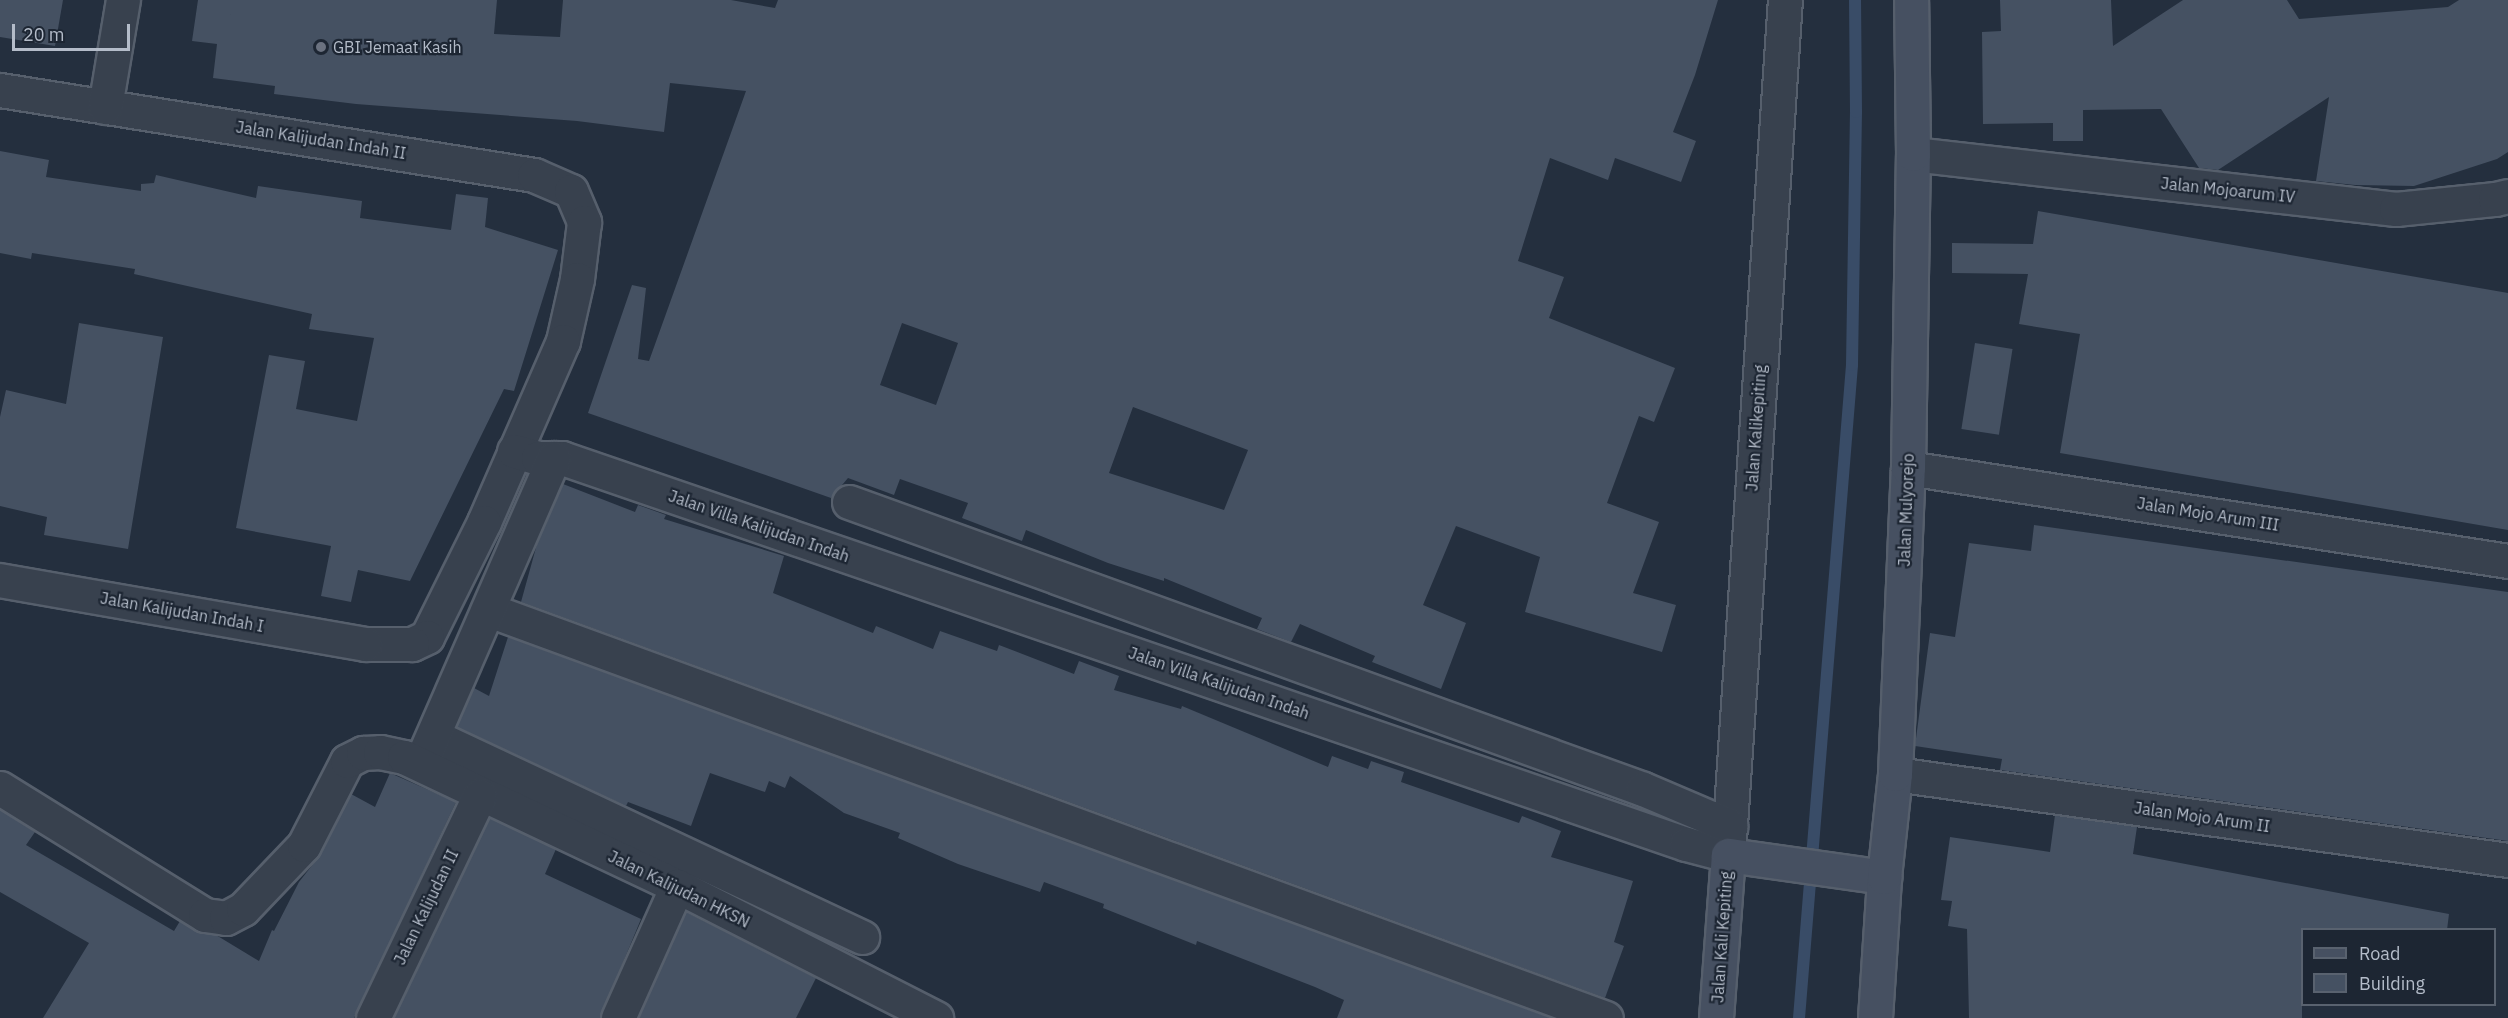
<!DOCTYPE html>
<style>
body{margin:0}
#map{position:relative;width:2508px;height:1018px;overflow:hidden;background:#242f3e;font-family:"IBM Plex Sans",sans-serif}
div>[style]{position:absolute}
[style*='--x']{left:calc(var(--x)*1px);top:calc(var(--y)*1px);width:calc(var(--w)*1px);rotate:calc(var(--a)*1deg)}
.stream>*{height:12px;margin:-6px;padding:0 6px;transform-origin:6px;border-radius:6px;background:#394c67}
.building>*{inset:0;background:#455162;transform-origin:0 0}
.roads{filter:drop-shadow(2px 0 #565f6c) drop-shadow(-2px 0 #565f6c) drop-shadow(0 2px #565f6c) drop-shadow(0 -2px #565f6c)}
.street>*{height:33px;margin:-16.5px;padding:0 16.5px;transform-origin:16.5px;border-radius:16.5px;background:#38414e}
.secondary>*{height:33px;margin:-16.5px;padding:0 16.5px;transform-origin:16.5px;border-radius:16.5px;background:#465061}
.dots>*{width:16px;height:16px;translate:-50% -50%;box-sizing:border-box;border:3px solid #1d2633;border-radius:50%}
span{translate:-50% -50%;white-space:nowrap;text-align:center;line-height:1.15;-webkit-text-stroke:4.5px #1d2633;paint-order:stroke}
.poi-label{font-size:16px;color:#b4bcc9}
.left{translate:0 -50%;text-align:left}
.street-label{font-size:16px;color:#b4bcc9}
.legend{position:absolute;left:2301px;top:928px;width:195px;height:78px;box-sizing:border-box;background:#1d2633;border:2px solid #59626f;margin:0;padding:8px 10px;list-style:none;font-size:18px;color:#b4bcc9}
.legend li{display:flex;align-items:center;gap:12px;height:30px}
.legend b{width:30px;border:2px solid #59626f}
.scale{position:absolute;left:12px;top:24px;width:118px;height:27px;box-sizing:border-box;border:3px solid #b4bcc9;border-top:0;padding-left:8px;font-size:18px;line-height:21px;white-space:nowrap;color:#b4bcc9;-webkit-text-stroke:4px #1d2633;paint-order:stroke}
</style>
<div id="map">
<div class="stream">
<i style="--x:1799;--y:1018;--w:655;--a:-85.36"></i>
<i style="--x:1852;--y:365;--w:253;--a:-89.1"></i>
<i style="--x:1856;--y:112;--w:112;--a:-90.5"></i>
</div>
<div class="building">
<i style="clip-path:polygon(0 0,63px 0,55px 46px,0 37px)"></i>
<i style="clip-path:polygon(evenodd,198px 0,497px 0,494px 34px,560px 37px,563px 0,731px 0,775px 8px,778px 0,1718px 0,1695px 75px,1673px 132px,1696px 141px,1681px 182px,1615px 158px,1608px 180px,1550px 158px,1518px 261px,1564px 277px,1549px 318px,1675px 368px,1654px 422px,1639px 416px,1607px 503px,1659px 522px,1633px 593px,1676px 605px,1662px 652px,1525px 612px,1540px 557px,1456px 526px,1423px 605px,1466px 623px,1441px 689px,1372px 662px,1375px 656px,1300px 624px,1291px 642px,1257px 629px,1262px 618px,1164px 578px,1164px 581px,1108px 563px,1026px 530px,1022px 541px,962px 518px,968px 503px,900px 479px,894px 495px,848px 478px,831px 498px,588px 413px,632px 285px,646px 288px,638px 359px,649px 361px,746px 91px,670px 83px,664px 132px,577px 121px,356px 104px,274px 94px,275px 86px,213px 78px,217px 44px,192px 41px,198px 0,902px 323px,958px 343px,936px 405px,880px 385px,902px 323px,198px 0,1133px 407px,1248px 450px,1224px 510px,1109px 473px,1133px 407px)"></i>
<i style="clip-path:polygon(2000px 0,2111px 0,2113px 46px,2183px 0,2287px 0,2299px 19px,2448px 7px,2459px 0,2508px 0,2508px 152px,2497px 159px,2414px 186px,2355px 185px,2316px 181px,2329px 97px,2218px 170px,2199px 168px,2161px 109px,2083px 110px,2083px 141px,2053px 141px,2053px 123px,1983px 124px,1982px 32px,2001px 31px)"></i>
<i style="clip-path:polygon(0 151px,49px 160px,46px 177px,141px 191px,141px 184px,154px 183px,156px 175px,256px 198px,258px 186px,362px 201px,360px 218px,451px 230px,456px 194px,488px 198px,485px 227px,558px 250px,514px 391px,504px 389px,410px 581px,358px 570px,351px 602px,321px 596px,331px 546px,236px 528px,269px 355px,305px 361px,296px 409px,357px 421px,374px 338px,309px 329px,312px 314px,134px 274px,135px 269px,32px 253px,31px 259px,0 253px)"></i>
<i style="clip-path:polygon(2038px 211px,2508px 293px,2508px 530px,2060px 453px,2080px 334px,2019px 324px,2028px 274px,1952px 273px,1952px 243px,2033px 244px)"></i>
<i style="clip-path:polygon(79px 323px,163px 337px,128px 549px,44px 535px,47px 517px,0 506px,0 417px,6px 390px,66px 404px)"></i>
<i style="left:1975px;top:343px;width:38px;height:87px;rotate:9deg"></i>
<i style="clip-path:polygon(563px 484px,635px 512px,638px 505px,666px 515px,664px 519px,784px 556px,773px 593px,873px 633px,876px 626px,933px 649px,940px 631px,997px 651px,999px 645px,1074px 674px,1079px 661px,1119px 676px,1114px 690px,1181px 709px,1182px 706px,1328px 767px,1332px 756px,1368px 769px,1371px 761px,1404px 772px,1401px 782px,1519px 823px,1522px 816px,1561px 831px,1551px 857px,1633px 881px,1614px 942px,1624px 946px,1605px 998px,521px 602px,537px 544px)"></i>
<i style="clip-path:polygon(2034px 525px,2508px 592px,2508px 841px,2000px 770px,2002px 759px,1915px 746px,1930px 633px,1955px 637px,1969px 543px,2031px 551px)"></i>
<i style="clip-path:polygon(508px 637px,1551px 1018px,1337px 1018px,1344px 1000px,1315px 987px,1197px 941px,1196px 945px,1103px 908px,1104px 904px,1044px 882px,1040px 892px,958px 864px,898px 838px,900px 833px,844px 813px,790px 776px,785px 788px,769px 781px,765px 792px,710px 773px,691px 826px,628px 802px,626px 806px,457px 727px,474px 688px,489px 696px)"></i>
<i style="clip-path:polygon(390px 773px,456px 802px,354px 1018px,43px 1018px,89px 943px,0 892px,0 810px,35px 832px,26px 845px,174px 931px,180px 921px,196px 931px,216px 935px,259px 961px,272px 930px,274px 931px,299px 882px,321px 854px,351px 794px,375px 807px)"></i>
<i style="clip-path:polygon(2055px 815px,2137px 827px,2133px 854px,2449px 914px,2447px 930px,2302px 930px,2302px 1018px,1969px 1018px,1967px 929px,1948px 926px,1952px 901px,1941px 900px,1950px 837px,2050px 852px)"></i>
<i style="clip-path:polygon(490px 818px,556px 849px,545px 874px,641px 919px,600px 1018px,394px 1018px)"></i>
<i style="clip-path:polygon(686px 912px,816px 978px,796px 1018px,639px 1018px)"></i>
</div>
<div class="roads">
<div class="street">
<i style="--x:0;--y:90;--w:541;--a:9.04"></i>
<i style="--x:534;--y:175;--w:40;--a:23.4"></i>
<i style="--x:571;--y:191;--w:34;--a:67"></i>
<i style="--x:584;--y:222;--w:57;--a:97"></i>
<i style="--x:577;--y:279;--w:64;--a:102.7"></i>
<i style="--x:563;--y:341;--w:197;--a:113.6"></i>
<i style="--x:484;--y:522;--w:128;--a:116.4"></i>
<i style="--x:427;--y:637;--w:17;--a:155"></i>
<i style="--x:412;--y:644;--w:47;--a:180"></i>
<i style="--x:365;--y:644;--w:371;--a:-170.1"></i>
<i style="--x:105;--y:107;--w:109;--a:-80.5"></i>
<i style="--x:1913;--y:154;--w:486;--a:6.5"></i>
<i style="--x:2396;--y:209;--w:100;--a:-5.8"></i>
<i style="--x:2495;--y:199;--w:13;--a:-13"></i>
<i style="--x:514;--y:451;--w:25;--a:16"></i>
<i style="--x:538;--y:458;--w:24;--a:0"></i>
<i style="--x:562;--y:458;--w:1188;--a:18.95"></i>
<i style="--x:1686;--y:844;--w:43;--a:14.7"></i>
<i style="--x:1728;--y:855;--w:857;--a:-86.19"></i>
<i style="--x:1908;--y:468;--w:607;--a:8.81"></i>
<i style="--x:849;--y:502;--w:844;--a:19.87"></i>
<i style="--x:1643;--y:789;--w:95;--a:23"></i>
<i style="--x:489;--y:610;--w:1189;--a:20.07"></i>
<i style="--x:433;--y:736;--w:474;--a:25.1"></i>
<i style="--x:424;--y:755;--w:324;--a:-66.4"></i>
<i style="--x:1895;--y:774;--w:619;--a:7.99"></i>
<i style="--x:0;--y:788;--w:241;--a:31.8"></i>
<i style="--x:205;--y:915;--w:21;--a:8"></i>
<i style="--x:226;--y:918;--w:19;--a:-28"></i>
<i style="--x:243;--y:909;--w:88;--a:-46.4"></i>
<i style="--x:304;--y:845;--w:94;--a:-62.9"></i>
<i style="--x:347;--y:761;--w:18;--a:-27"></i>
<i style="--x:363;--y:753;--w:17;--a:-3"></i>
<i style="--x:380;--y:752;--w:25;--a:12"></i>
<i style="--x:404;--y:757;--w:302;--a:25.3"></i>
<i style="--x:677;--y:886;--w:291;--a:27"></i>
<i style="--x:373;--y:1018;--w:247;--a:-64.4"></i>
<i style="--x:618;--y:1018;--w:145;--a:-65.9"></i>
</div>
<div class="secondary">
<i style="--x:1716;--y:1018;--w:163;--a:-85.8"></i>
<i style="--x:1728;--y:855;--w:158;--a:8"></i>
<i style="--x:1875;--y:1018;--w:141;--a:-86.3"></i>
<i style="--x:1884;--y:877;--w:104;--a:-83.9"></i>
<i style="--x:1895;--y:774;--w:306;--a:-87.6"></i>
<i style="--x:1908;--y:468;--w:314;--a:-89.1"></i>
<i style="--x:1913;--y:154;--w:154;--a:-90.7"></i>
</div>
</div>
<div class="dots">
<i style="left:321px;top:47px;background:#6b7280"></i>
</div>
<div class="poi-label">
<span class="left" style="left:333px;top:47px">GBI Jemaat Kasih</span>
</div>
<div class="street-label">
<span style="left:321px;top:140px;rotate:9deg">Jalan Kalijudan Indah II</span>
<span style="left:2228px;top:190px;rotate:6deg">Jalan Mojoarum IV</span>
<span style="left:1756px;top:428px;rotate:-86deg">Jalan Kalikepiting</span>
<span style="left:1906px;top:510px;rotate:-88deg">Jalan Mulyorejo</span>
<span style="left:2208px;top:514px;rotate:9deg">Jalan Mojo Arum III</span>
<span style="left:759px;top:526px;rotate:19deg">Jalan Villa Kalijudan Indah</span>
<span style="left:182px;top:612px;rotate:10deg">Jalan Kalijudan Indah I</span>
<span style="left:1219px;top:683px;rotate:19deg">Jalan Villa Kalijudan Indah</span>
<span style="left:2202px;top:817px;rotate:8deg">Jalan Mojo Arum II</span>
<span style="left:679px;top:889px;rotate:26deg">Jalan Kalijudan HKSN</span>
<span style="left:426px;top:907px;rotate:-64deg">Jalan Kalijudan II</span>
<span style="left:1722px;top:937px;rotate:-86deg">Jalan Kali Kepiting</span>
</div>
<ul class="legend">
<li><b style="height:8px;background:#465061"></b>Road</li>
<li><b style="height:16px;background:#455162"></b>Building</li>
</ul>
<div class="scale">20 m</div>
</div>
